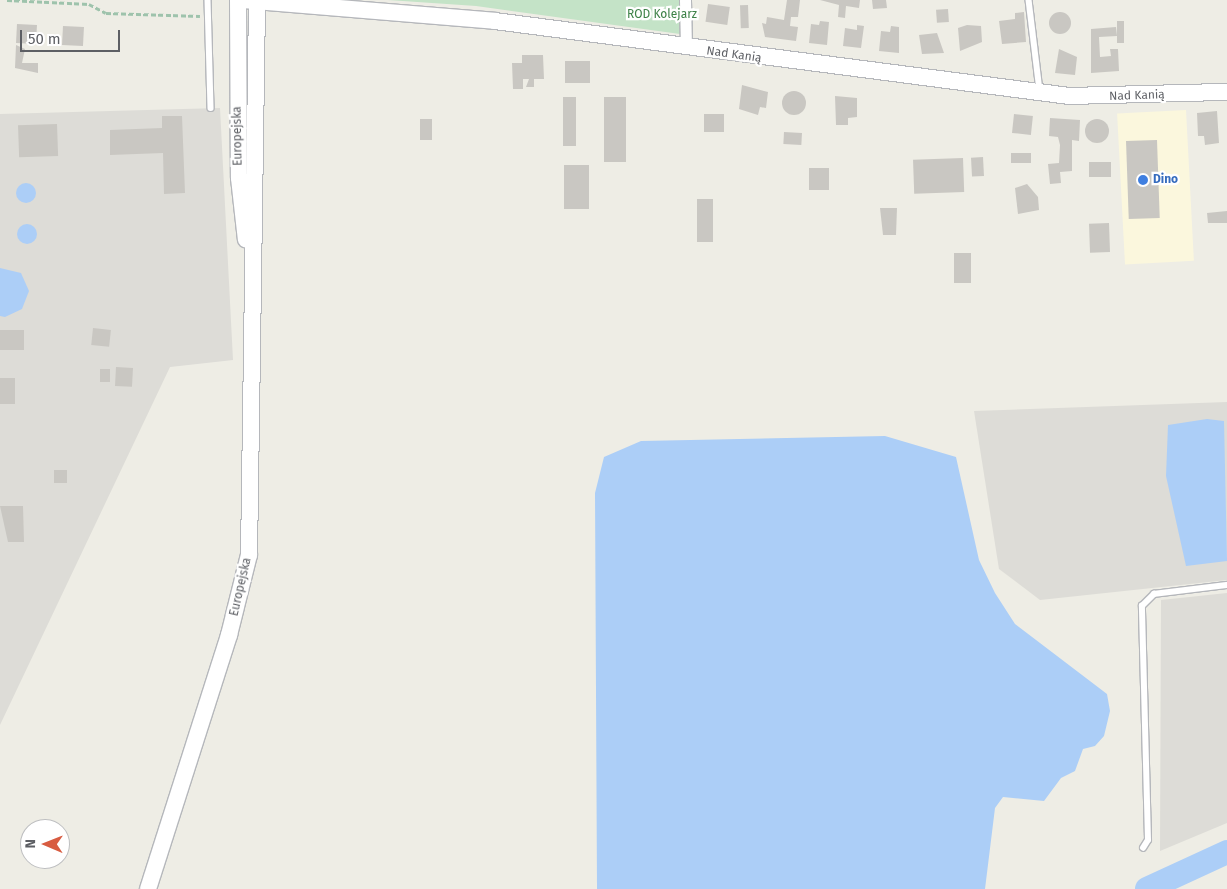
<!DOCTYPE html>
<meta charset="utf-8">
<style>
body{margin:0}
#map{position:relative;width:1227px;height:889px;overflow:hidden;background:#eeede5;font-family:"Fira Sans",sans-serif}
div>[style]{position:absolute}
[style*='--x']{left:calc(var(--x)*1px);top:calc(var(--y)*1px);width:calc(var(--w)*1px);rotate:calc(var(--a)*1deg)}
.commercial>*{inset:0;background:#fbf7dd;transform-origin:0 0}
.industrial>*{inset:0;background:#dddcd7}
.green>*{inset:0;background:#c4e3c7}
.water>*{inset:0;background:#accef7}
.round{border-radius:50%}
.river>*{height:24px;margin:-12px;padding:0 12px;transform-origin:12px;border-radius:12px;background:#accef7}
.building>*{inset:0;background:#c9c7c2;transform-origin:0 0}
.path>*{height:2.5px;margin-top:-1.25px;transform-origin:0;background:repeating-linear-gradient(90deg,#9ec3ac 0 5px,transparent 0 7.5px)}
.roads{filter:drop-shadow(1px 0 #b5b7bb) drop-shadow(-1px 0 #b5b7bb) drop-shadow(0 1px #b5b7bb) drop-shadow(0 -1px #b5b7bb)}
.lane>*{height:5.5px;margin:-2.75px;padding:0 2.75px;transform-origin:2.75px;border-radius:2.75px;background:#fff}
.street>*{height:11px;margin:-5.5px;padding:0 5.5px;transform-origin:5.5px;border-radius:5.5px;background:#fff}
.secondary>*{height:16px;margin:-8px;padding:0 8px;transform-origin:8px;border-radius:8px;background:#fff}
.dots>*{width:14px;height:14px;translate:-50% -50%;box-sizing:border-box;border:2px solid #fff;border-radius:50%}
span{translate:-50% -50%;white-space:nowrap;text-align:center;line-height:1.15;-webkit-text-stroke:4.5px #fff;paint-order:stroke}
.park-label{font-size:12px;color:#3e8248}
.street-label{font-size:12px;color:#5d5f64}
.shop-label{font-size:12px;color:#366cbe;font-weight:700}
.left{translate:0 -50%;text-align:left}
.north{position:absolute;left:20px;top:819px;width:50px;height:50px;box-sizing:border-box;background:#fff;border:1px solid #bebfc1;border-radius:50%;rotate:271deg;font-size:14px;font-weight:700;line-height:20px;text-align:center;color:#5d5f64}
.north::after{content:'';display:block;margin:auto;width:18px;height:22px;background:#d85c41;clip-path:polygon(50% 0,100% 100%,50% 72%,0 100%)}
.scale{position:absolute;left:20px;top:30px;width:100px;height:22px;box-sizing:border-box;border:2px solid #5d5f64;border-top:0;padding-left:6px;font-size:15px;line-height:18px;white-space:nowrap;color:#5d5f64;-webkit-text-stroke:4px #fff;paint-order:stroke}
</style>
<div id="map">
<div class="commercial">
<i style="left:1186px;top:110px;width:151px;height:69px;rotate:87deg"></i>
</div>
<div class="industrial">
<i style="clip-path:polygon(220px 108px,233px 360px,170px 367px,0 725px,0 114px)"></i>
<i style="clip-path:polygon(1227px 402px,1227px 580px,1040px 600px,999px 569px,974px 411px)"></i>
<i style="clip-path:polygon(1227px 593px,1227px 823px,1160px 851px,1161px 600px)"></i>
</div>
<div class="green">
<i style="clip-path:polygon(388px 0,679px 0,680px 34px,476px 6px)"></i>
</div>
<div class="water">
<i class="round" style="left:16px;top:183px;width:20px;height:20px"></i>
<i class="round" style="left:17px;top:224px;width:20px;height:20px"></i>
<i style="clip-path:polygon(0 268px,21px 273px,29px 291px,22px 309px,5px 317px,0 316px)"></i>
<i style="clip-path:polygon(1207px 419px,1224px 421px,1227px 561px,1186px 566px,1166px 476px,1168px 425px)"></i>
<i style="clip-path:polygon(885px 436px,956px 457px,979px 560px,995px 593px,1015px 624px,1107px 694px,1110px 711px,1104px 736px,1095px 746px,1083px 749px,1075px 771px,1061px 778px,1044px 801px,1003px 797px,995px 808px,985px 889px,597px 889px,595px 493px,604px 457px,641px 441px)"></i>
</div>
<div class="river">
<i style="--x:1147;--y:889;--w:88;--a:-24.8"></i>
</div>
<div class="building">
<i style="clip-path:polygon(787px 0,800px 0,798px 17px,791px 17px,790px 26px,798px 27px,796px 41px,765px 37px,762px 23px,766px 24px,767px 17px,784px 20px)"></i>
<i style="clip-path:polygon(820px 0,860px 0,859px 8px,846px 6px,845px 18px,838px 17px,839px 5px)"></i>
<i style="clip-path:polygon(872px 0,886px 0,887px 8px,873px 9px)"></i>
<i style="left:708px;top:4px;width:22px;height:18px;rotate:8deg"></i>
<i style="left:748px;top:5px;width:23px;height:8px;rotate:88deg"></i>
<i style="left:948px;top:9px;width:13px;height:12px;rotate:86deg"></i>
<i class="round" style="left:1049px;top:12px;width:22px;height:22px"></i>
<i style="clip-path:polygon(1024px 12px,1026px 42px,1002px 44px,999px 21px,1015px 19px,1015px 13px)"></i>
<i style="clip-path:polygon(820px 21px,829px 22px,827px 45px,809px 43px,811px 24px,819px 25px)"></i>
<i style="left:1117px;top:21px;width:7px;height:22px"></i>
<i style="left:17px;top:24px;width:20px;height:19px;rotate:3deg"></i>
<i style="clip-path:polygon(857px 25px,864px 26px,861px 48px,843px 46px,845px 28px,857px 30px)"></i>
<i style="clip-path:polygon(967px 25px,981px 26px,982px 42px,960px 51px,958px 28px)"></i>
<i style="left:63px;top:26px;width:21px;height:19px;rotate:3deg"></i>
<i style="clip-path:polygon(891px 26px,899px 27px,899px 53px,879px 51px,881px 31px,890px 32px)"></i>
<i style="clip-path:polygon(1116px 27px,1117px 36px,1099px 37px,1100px 57px,1111px 56px,1110px 49px,1118px 49px,1119px 71px,1091px 73px,1091px 29px)"></i>
<i style="clip-path:polygon(937px 33px,944px 53px,922px 54px,919px 35px)"></i>
<i style="clip-path:polygon(16px 45px,25px 49px,22px 63px,38px 63px,38px 73px,15px 68px)"></i>
<i style="clip-path:polygon(1059px 49px,1077px 57px,1075px 75px,1055px 73px)"></i>
<i style="clip-path:polygon(522px 55px,543px 55px,544px 79px,534px 79px,534px 87px,526px 87px,529px 79px,523px 79px,523px 89px,513px 89px,512px 63px,522px 63px)"></i>
<i style="left:565px;top:61px;width:25px;height:22px"></i>
<i style="clip-path:polygon(742px 85px,768px 92px,766px 108px,760px 107px,758px 115px,739px 109px)"></i>
<i class="round" style="left:782px;top:91px;width:24px;height:24px"></i>
<i style="clip-path:polygon(835px 96px,857px 98px,857px 117px,848px 118px,848px 125px,836px 125px)"></i>
<i style="left:563px;top:97px;width:13px;height:49px"></i>
<i style="left:604px;top:97px;width:22px;height:65px"></i>
<i style="clip-path:polygon(1217px 111px,1219px 143px,1205px 145px,1204px 136px,1198px 136px,1197px 113px)"></i>
<i style="left:704px;top:114px;width:20px;height:18px"></i>
<i style="left:1014px;top:114px;width:19px;height:19px;rotate:6deg"></i>
<i style="clip-path:polygon(162px 116px,182px 116px,185px 193px,164px 194px,163px 153px,110px 155px,110px 130px,162px 128px)"></i>
<i style="clip-path:polygon(1050px 118px,1080px 120px,1079px 141px,1072px 140px,1072px 171px,1060px 172px,1061px 183px,1050px 184px,1048px 164px,1059px 163px,1060px 145px,1058px 137px,1049px 136px)"></i>
<i style="left:420px;top:119px;width:12px;height:21px"></i>
<i class="round" style="left:1085px;top:119px;width:24px;height:24px"></i>
<i style="left:57px;top:124px;width:32px;height:39px;rotate:88deg"></i>
<i style="left:784px;top:132px;width:18px;height:12px;rotate:3deg"></i>
<i style="left:1157px;top:140px;width:78px;height:31px;rotate:88deg"></i>
<i style="left:1031px;top:153px;width:10px;height:20px;rotate:90deg"></i>
<i style="left:983px;top:157px;width:19px;height:12px;rotate:87deg"></i>
<i style="left:963px;top:158px;width:34px;height:50px;rotate:88deg"></i>
<i style="left:1089px;top:162px;width:22px;height:15px"></i>
<i style="left:564px;top:165px;width:25px;height:44px"></i>
<i style="left:829px;top:168px;width:22px;height:20px;rotate:90deg"></i>
<i style="clip-path:polygon(1027px 184px,1038px 197px,1039px 210px,1018px 214px,1015px 188px)"></i>
<i style="left:697px;top:199px;width:16px;height:43px"></i>
<i style="clip-path:polygon(880px 208px,897px 208px,896px 235px,883px 235px)"></i>
<i style="clip-path:polygon(1227px 211px,1227px 223px,1208px 223px,1207px 213px)"></i>
<i style="left:1109px;top:223px;width:29px;height:20px;rotate:88deg"></i>
<i style="left:954px;top:253px;width:17px;height:30px"></i>
<i style="left:93px;top:328px;width:18px;height:17px;rotate:6deg"></i>
<i style="left:0;top:330px;width:24px;height:20px"></i>
<i style="left:116px;top:367px;width:17px;height:19px;rotate:3deg"></i>
<i style="left:100px;top:369px;width:10px;height:13px"></i>
<i style="left:0;top:378px;width:15px;height:26px"></i>
<i style="left:54px;top:470px;width:13px;height:13px"></i>
<i style="clip-path:polygon(0 506px,23px 506px,24px 542px,8px 542px)"></i>
</div>
<div class="path">
<i style="--x:7;--y:0;--w:82;--a:2.8"></i>
<i style="--x:89;--y:4;--w:19;--a:28"></i>
<i style="--x:106;--y:13;--w:94;--a:1.8"></i>
</div>
<div class="roads">
<div class="lane">
<i style="--x:208;--y:0;--w:108;--a:88.4"></i>
<i style="--x:1029;--y:0;--w:92;--a:83.1"></i>
<i style="--x:1143;--y:848;--w:9;--a:-58"></i>
<i style="--x:1148;--y:840;--w:234;--a:-91.5"></i>
<i style="--x:1142;--y:606;--w:17;--a:-45"></i>
<i style="--x:1154;--y:594;--w:74;--a:-7"></i>
</div>
<div class="street">
<i style="--x:685;--y:0;--w:48;--a:88.8"></i>
</div>
<div class="secondary">
<i style="--x:238;--y:0;--w:178;--a:89.7"></i>
<i style="--x:239;--y:178;--w:62;--a:83.6"></i>
<i style="--x:242;--y:0;--w:254;--a:4.7"></i>
<i style="--x:495;--y:21;--w:579;--a:7.44"></i>
<i style="--x:1069;--y:96;--w:158;--a:-1.5"></i>
<i style="--x:148;--y:889;--w:267;--a:-72.3"></i>
<i style="--x:229;--y:635;--w:82;--a:-76"></i>
<i style="--x:249;--y:555;--w:555;--a:-89.17"></i>
</div>
</div>
<div class="dots">
<i style="left:1143px;top:180px;background:#3f7fe0"></i>
</div>
<div class="park-label">
<span style="left:662px;top:15px">ROD Kolejarz</span>
</div>
<div class="street-label">
<span style="left:734px;top:55px;rotate:8deg">Nad Kanią</span>
<span style="left:1137px;top:96px;rotate:-2deg">Nad Kanią</span>
<span style="left:238px;top:136px;rotate:-91deg">Europejska</span>
<span style="left:241px;top:587px;rotate:-77deg">Europejska</span>
</div>
<div class="shop-label">
<span class="left" style="left:1153px;top:180px">Dino</span>
</div>
<div class="north">N</div>
<div class="scale">50 m</div>
</div>
